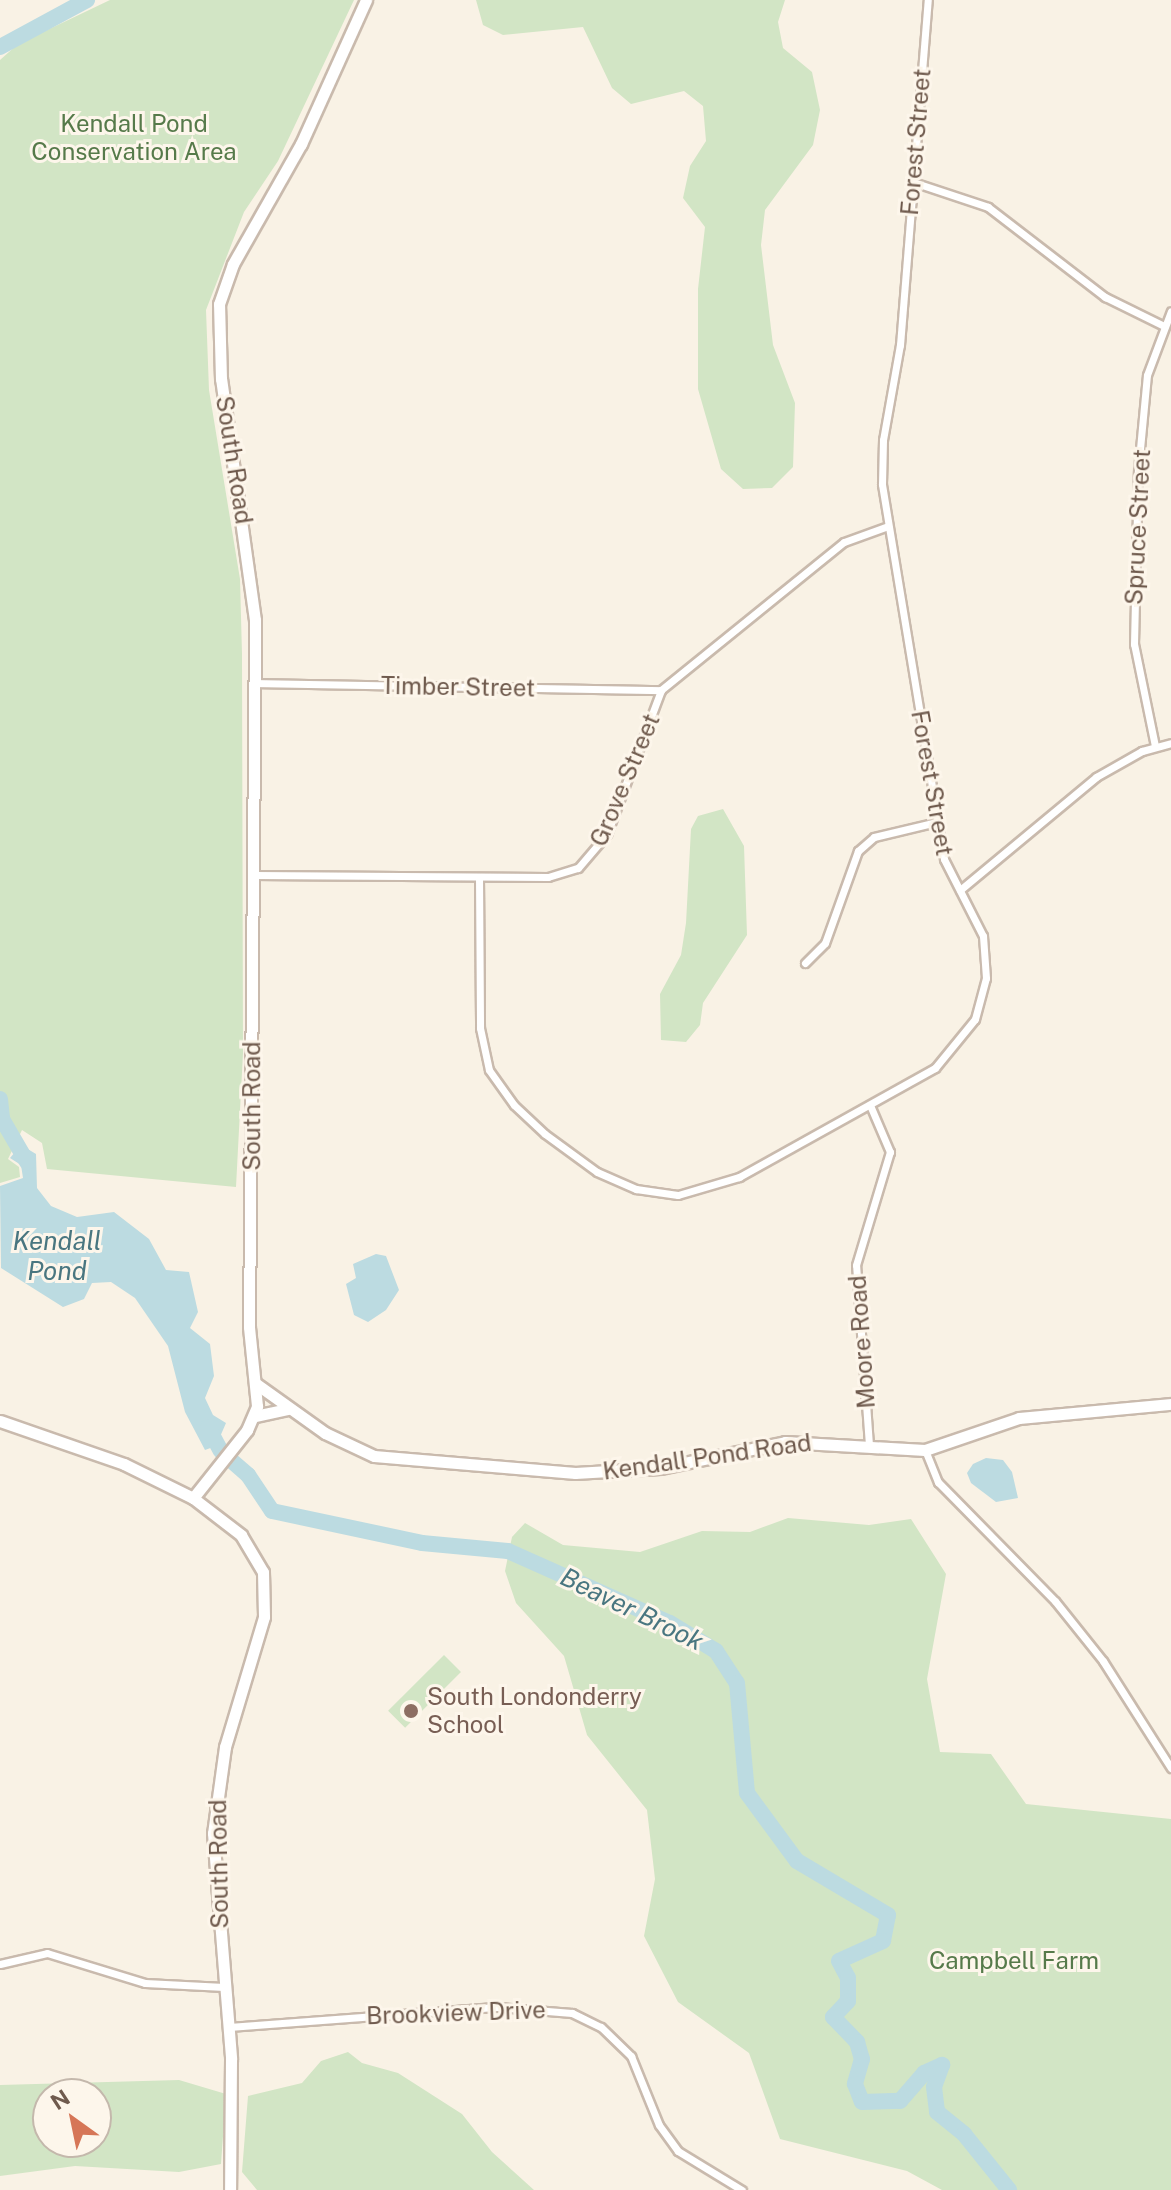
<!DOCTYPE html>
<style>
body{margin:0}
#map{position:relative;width:1171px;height:2190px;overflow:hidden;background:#f9f2e5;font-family:"Public Sans",sans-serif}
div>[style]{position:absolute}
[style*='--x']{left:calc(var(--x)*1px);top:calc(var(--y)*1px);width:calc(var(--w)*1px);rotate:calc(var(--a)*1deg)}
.green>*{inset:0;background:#d2e5c5;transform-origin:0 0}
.water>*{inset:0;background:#bcdbe1}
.river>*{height:16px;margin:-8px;padding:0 8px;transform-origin:8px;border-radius:8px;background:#bcdbe1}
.roads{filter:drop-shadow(2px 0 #c9baad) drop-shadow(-2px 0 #c9baad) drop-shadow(0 2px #c9baad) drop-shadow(0 -2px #c9baad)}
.street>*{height:7px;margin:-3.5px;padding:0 3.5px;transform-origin:3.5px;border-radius:3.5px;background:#fff}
.secondary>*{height:11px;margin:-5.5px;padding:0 5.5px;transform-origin:5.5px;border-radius:5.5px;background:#fff}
.dots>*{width:22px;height:22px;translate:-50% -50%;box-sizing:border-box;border:4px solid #fdf6eb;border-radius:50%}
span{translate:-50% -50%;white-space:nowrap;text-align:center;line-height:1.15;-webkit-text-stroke:6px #fdf6eb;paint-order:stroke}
.park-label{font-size:24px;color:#567a4a}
.street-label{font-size:24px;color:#6f5a4d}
.education-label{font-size:24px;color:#785e54}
.left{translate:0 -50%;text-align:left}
.water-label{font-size:26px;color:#497680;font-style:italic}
.north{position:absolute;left:32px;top:2078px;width:80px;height:80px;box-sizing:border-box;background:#fdf6eb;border:2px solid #c4b8ac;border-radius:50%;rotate:327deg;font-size:22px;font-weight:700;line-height:32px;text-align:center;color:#6f5a4d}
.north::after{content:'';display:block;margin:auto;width:28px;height:36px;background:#d67657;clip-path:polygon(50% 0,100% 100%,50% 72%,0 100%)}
</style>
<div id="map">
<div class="green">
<i style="clip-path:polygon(110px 0,354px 0,278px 161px,244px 212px,206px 310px,209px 390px,240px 579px,242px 654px,243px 1053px,236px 1187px,47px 1169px,42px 1143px,22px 1130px,8px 1159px,19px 1167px,20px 1177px,0 1183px,0 60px,18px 44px)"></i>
<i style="clip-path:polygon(476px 0,785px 0,778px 22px,783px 48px,812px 72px,820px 110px,813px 145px,765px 210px,761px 245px,773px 345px,795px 403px,793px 467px,772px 488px,743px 489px,721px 469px,698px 389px,698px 289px,705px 227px,683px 198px,690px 166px,706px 141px,703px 106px,684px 91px,631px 104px,612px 88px,583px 27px,503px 35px,483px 25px)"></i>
<i style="clip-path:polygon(723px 809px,744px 846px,747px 935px,703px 1003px,700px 1025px,686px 1042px,661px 1040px,660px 994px,681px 955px,686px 923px,691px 829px,698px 816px)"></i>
<i style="clip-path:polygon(788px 1518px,869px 1525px,911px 1519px,946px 1574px,927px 1679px,940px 1752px,991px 1754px,1026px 1804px,1171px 1819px,1171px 2190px,942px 2190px,907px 2171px,780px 2139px,749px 2053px,678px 2002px,644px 1936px,655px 1879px,647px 1810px,587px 1735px,564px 1656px,516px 1603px,505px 1571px,512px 1537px,525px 1523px,563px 1545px,640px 1552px,702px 1531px,750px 1532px)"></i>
<i style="left:444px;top:1655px;width:24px;height:79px;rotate:45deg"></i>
<i style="clip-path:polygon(348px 2052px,362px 2063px,398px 2073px,462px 2114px,492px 2152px,534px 2190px,257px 2190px,242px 2172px,248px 2096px,302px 2083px,321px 2061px)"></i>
<i style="clip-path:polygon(evenodd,179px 2080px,226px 2094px,221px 2164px,179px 2172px,75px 2166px,0 2176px,0 2085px,179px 2080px,48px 2094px,96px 2094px,96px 2142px,48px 2142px,48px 2094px)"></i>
</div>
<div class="water">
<i style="clip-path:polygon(21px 1145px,36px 1154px,37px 1188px,51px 1206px,77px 1217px,114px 1212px,149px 1239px,166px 1270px,189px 1272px,198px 1312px,190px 1328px,210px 1344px,214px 1376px,205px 1398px,213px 1415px,226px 1423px,216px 1446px,205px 1450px,185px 1412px,168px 1346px,135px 1298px,111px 1282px,92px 1283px,84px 1299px,63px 1307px,1px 1268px,0 1186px,23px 1178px,21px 1165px,10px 1158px)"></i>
<i style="clip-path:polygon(376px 1254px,386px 1256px,399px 1290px,386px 1310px,368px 1322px,354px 1315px,346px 1284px,356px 1278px,353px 1264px)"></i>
<i style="clip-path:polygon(986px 1458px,1003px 1460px,1012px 1472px,1018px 1498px,996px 1502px,971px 1483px,967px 1473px,973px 1464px)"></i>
</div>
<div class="river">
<i style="--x:0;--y:47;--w:99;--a:-28.4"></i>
<i style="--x:0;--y:1099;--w:20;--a:84"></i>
<i style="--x:2;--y:1119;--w:50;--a:59.8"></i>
<i style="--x:208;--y:1427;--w:27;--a:62"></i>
<i style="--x:233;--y:1462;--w:20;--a:41"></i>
<i style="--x:248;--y:1475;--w:43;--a:56.3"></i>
<i style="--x:272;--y:1511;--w:153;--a:12"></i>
<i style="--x:422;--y:1543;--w:86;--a:5.3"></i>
<i style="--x:508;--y:1551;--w:177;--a:24"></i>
<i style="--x:670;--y:1623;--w:54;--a:31.3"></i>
<i style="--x:716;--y:1651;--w:38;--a:57"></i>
<i style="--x:737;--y:1683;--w:110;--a:84.8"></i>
<i style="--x:747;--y:1793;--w:84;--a:53.7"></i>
<i style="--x:797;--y:1861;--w:106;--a:30.7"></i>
<i style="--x:888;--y:1915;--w:26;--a:101"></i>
<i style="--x:883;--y:1941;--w:48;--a:155.6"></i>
<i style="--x:839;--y:1961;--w:19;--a:62"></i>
<i style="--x:848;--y:1978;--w:23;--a:90"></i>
<i style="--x:848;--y:2001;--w:22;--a:133"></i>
<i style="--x:833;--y:2017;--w:35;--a:46"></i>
<i style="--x:857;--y:2042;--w:18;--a:74"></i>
<i style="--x:862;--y:2059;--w:26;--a:106"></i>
<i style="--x:855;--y:2084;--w:19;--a:69"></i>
<i style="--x:862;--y:2102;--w:38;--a:-2"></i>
<i style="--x:900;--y:2101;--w:37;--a:-49"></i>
<i style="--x:924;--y:2073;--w:20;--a:-24"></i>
<i style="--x:942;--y:2065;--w:23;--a:110"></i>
<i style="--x:934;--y:2087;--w:25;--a:83"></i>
<i style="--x:937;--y:2112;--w:35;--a:39"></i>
<i style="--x:964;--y:2134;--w:72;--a:51.2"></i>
</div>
<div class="roads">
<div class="street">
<i style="--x:913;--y:182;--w:79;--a:18.4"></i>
<i style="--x:988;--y:207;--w:148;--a:37.6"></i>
<i style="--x:1105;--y:297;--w:66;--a:26.2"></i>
<i style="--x:255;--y:683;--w:406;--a:1"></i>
<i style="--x:1155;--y:746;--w:104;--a:-101.6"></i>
<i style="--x:1134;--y:644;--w:174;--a:-88.7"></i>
<i style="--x:1138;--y:470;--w:95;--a:-84.6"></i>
<i style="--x:1147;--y:375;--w:68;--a:-69.4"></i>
<i style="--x:254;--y:875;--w:294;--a:0.4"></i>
<i style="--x:548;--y:877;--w:31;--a:-17"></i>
<i style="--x:578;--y:868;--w:45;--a:-49.5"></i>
<i style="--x:607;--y:834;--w:154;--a:-69.4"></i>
<i style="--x:661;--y:690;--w:235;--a:-39"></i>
<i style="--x:844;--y:542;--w:47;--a:-20"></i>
<i style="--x:479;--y:877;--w:151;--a:89.6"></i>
<i style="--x:480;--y:1028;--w:43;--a:77.9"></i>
<i style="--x:489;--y:1070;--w:43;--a:54.5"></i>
<i style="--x:514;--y:1105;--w:42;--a:43.1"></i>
<i style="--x:545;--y:1134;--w:64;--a:36.2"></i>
<i style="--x:597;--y:1172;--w:43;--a:23.6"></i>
<i style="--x:636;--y:1189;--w:42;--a:8.1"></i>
<i style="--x:678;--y:1195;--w:64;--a:-16.4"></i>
<i style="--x:739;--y:1177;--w:224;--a:-29.1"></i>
<i style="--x:935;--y:1068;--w:63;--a:-50.8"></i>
<i style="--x:975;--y:1019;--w:42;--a:-75"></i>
<i style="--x:986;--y:978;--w:42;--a:-94.1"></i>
<i style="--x:983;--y:936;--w:86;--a:-116.9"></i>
<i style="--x:944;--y:859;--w:380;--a:-99.4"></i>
<i style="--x:882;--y:484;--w:44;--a:-88.7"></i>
<i style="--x:883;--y:440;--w:97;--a:-79.9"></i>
<i style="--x:900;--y:345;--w:346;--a:-85.4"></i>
<i style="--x:960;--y:890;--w:177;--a:-39.7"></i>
<i style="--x:1096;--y:777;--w:53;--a:-29.5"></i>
<i style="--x:1142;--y:751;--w:30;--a:-15"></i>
<i style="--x:805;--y:963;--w:28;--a:-45"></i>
<i style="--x:825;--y:943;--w:98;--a:-70.3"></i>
<i style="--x:858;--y:851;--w:21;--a:-41"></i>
<i style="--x:874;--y:837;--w:65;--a:-13.4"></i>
<i style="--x:869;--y:1445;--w:180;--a:-94.1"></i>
<i style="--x:856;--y:1265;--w:118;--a:-73.3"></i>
<i style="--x:890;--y:1152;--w:51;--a:-113.1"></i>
<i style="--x:925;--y:1450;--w:35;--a:68"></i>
<i style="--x:938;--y:1482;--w:167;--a:45.5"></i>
<i style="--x:1055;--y:1601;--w:77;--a:51.3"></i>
<i style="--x:1103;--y:1661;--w:127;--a:57.6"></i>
<i style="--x:0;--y:1964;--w:48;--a:-13.2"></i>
<i style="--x:47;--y:1953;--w:102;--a:17"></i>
<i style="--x:145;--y:1983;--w:79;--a:2.9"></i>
<i style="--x:229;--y:2027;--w:270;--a:-4.3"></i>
<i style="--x:498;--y:2007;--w:74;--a:4.6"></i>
<i style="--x:572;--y:2013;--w:32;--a:26"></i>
<i style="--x:601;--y:2027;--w:42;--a:44"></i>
<i style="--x:631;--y:2056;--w:74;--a:67.9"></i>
<i style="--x:659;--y:2125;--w:32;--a:54"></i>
<i style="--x:678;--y:2151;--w:75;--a:31.4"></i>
</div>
<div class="secondary">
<i style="--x:255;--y:1383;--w:86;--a:35.5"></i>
<i style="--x:325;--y:1433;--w:54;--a:25.1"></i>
<i style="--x:374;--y:1456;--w:202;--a:4.8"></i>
<i style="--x:575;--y:1473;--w:85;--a:-3.4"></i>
<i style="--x:660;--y:1468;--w:128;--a:-11.7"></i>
<i style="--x:785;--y:1442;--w:140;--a:3.3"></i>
<i style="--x:925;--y:1450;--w:99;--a:-18.8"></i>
<i style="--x:1019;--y:1418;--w:153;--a:-5.3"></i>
<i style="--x:255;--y:1416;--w:34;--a:-12"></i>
<i style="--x:0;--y:1421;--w:131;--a:19.1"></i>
<i style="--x:124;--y:1464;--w:77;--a:26.2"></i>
<i style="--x:193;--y:1498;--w:61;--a:37.6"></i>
<i style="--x:241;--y:1535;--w:43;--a:59.3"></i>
<i style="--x:263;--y:1572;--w:45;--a:88.7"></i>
<i style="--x:264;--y:1617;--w:136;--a:106.7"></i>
<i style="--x:225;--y:1747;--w:87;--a:97.9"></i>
<i style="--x:213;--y:1833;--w:227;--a:85.4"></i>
<i style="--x:231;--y:2059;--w:131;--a:90.4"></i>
<i style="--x:193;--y:1498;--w:87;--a:-51.5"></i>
<i style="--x:247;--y:1430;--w:26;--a:-67"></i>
<i style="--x:257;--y:1406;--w:79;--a:-95.8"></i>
<i style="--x:249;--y:1327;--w:707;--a:-89.51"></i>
<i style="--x:255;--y:620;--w:243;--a:-98"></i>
<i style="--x:221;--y:379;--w:75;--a:-91.5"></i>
<i style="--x:219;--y:304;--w:42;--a:-70.7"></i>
<i style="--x:233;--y:264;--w:138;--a:-60.5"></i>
<i style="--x:301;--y:144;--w:158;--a:-65.7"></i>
</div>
</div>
<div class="dots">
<i style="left:411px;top:1711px;background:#8d6e63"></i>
</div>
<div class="park-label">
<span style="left:134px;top:138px">Kendall Pond<br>Conservation Area</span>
<span style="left:1014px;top:1961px">Campbell Farm</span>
</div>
<div class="street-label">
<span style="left:916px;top:142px;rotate:-85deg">Forest Street</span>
<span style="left:234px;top:460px;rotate:81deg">South Road</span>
<span style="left:1138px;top:527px;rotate:-87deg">Spruce Street</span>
<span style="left:458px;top:687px;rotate:1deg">Timber Street</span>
<span style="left:625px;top:780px;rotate:-67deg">Grove Street</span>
<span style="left:932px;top:783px;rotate:80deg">Forest Street</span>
<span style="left:252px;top:1106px;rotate:-90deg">South Road</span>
<span style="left:862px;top:1342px;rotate:-94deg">Moore Road</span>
<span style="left:707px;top:1457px;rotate:-8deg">Kendall Pond Road</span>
<span style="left:219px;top:1864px;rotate:-91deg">South Road</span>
<span style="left:456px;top:2013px;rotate:-2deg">Brookview Drive</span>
</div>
<div class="education-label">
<span class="left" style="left:427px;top:1711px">South Londonderry<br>School</span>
</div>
<div class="water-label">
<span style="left:57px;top:1256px">Kendall<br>Pond</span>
<span style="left:632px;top:1609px;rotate:26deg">Beaver Brook</span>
</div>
<div class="north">N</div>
</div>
